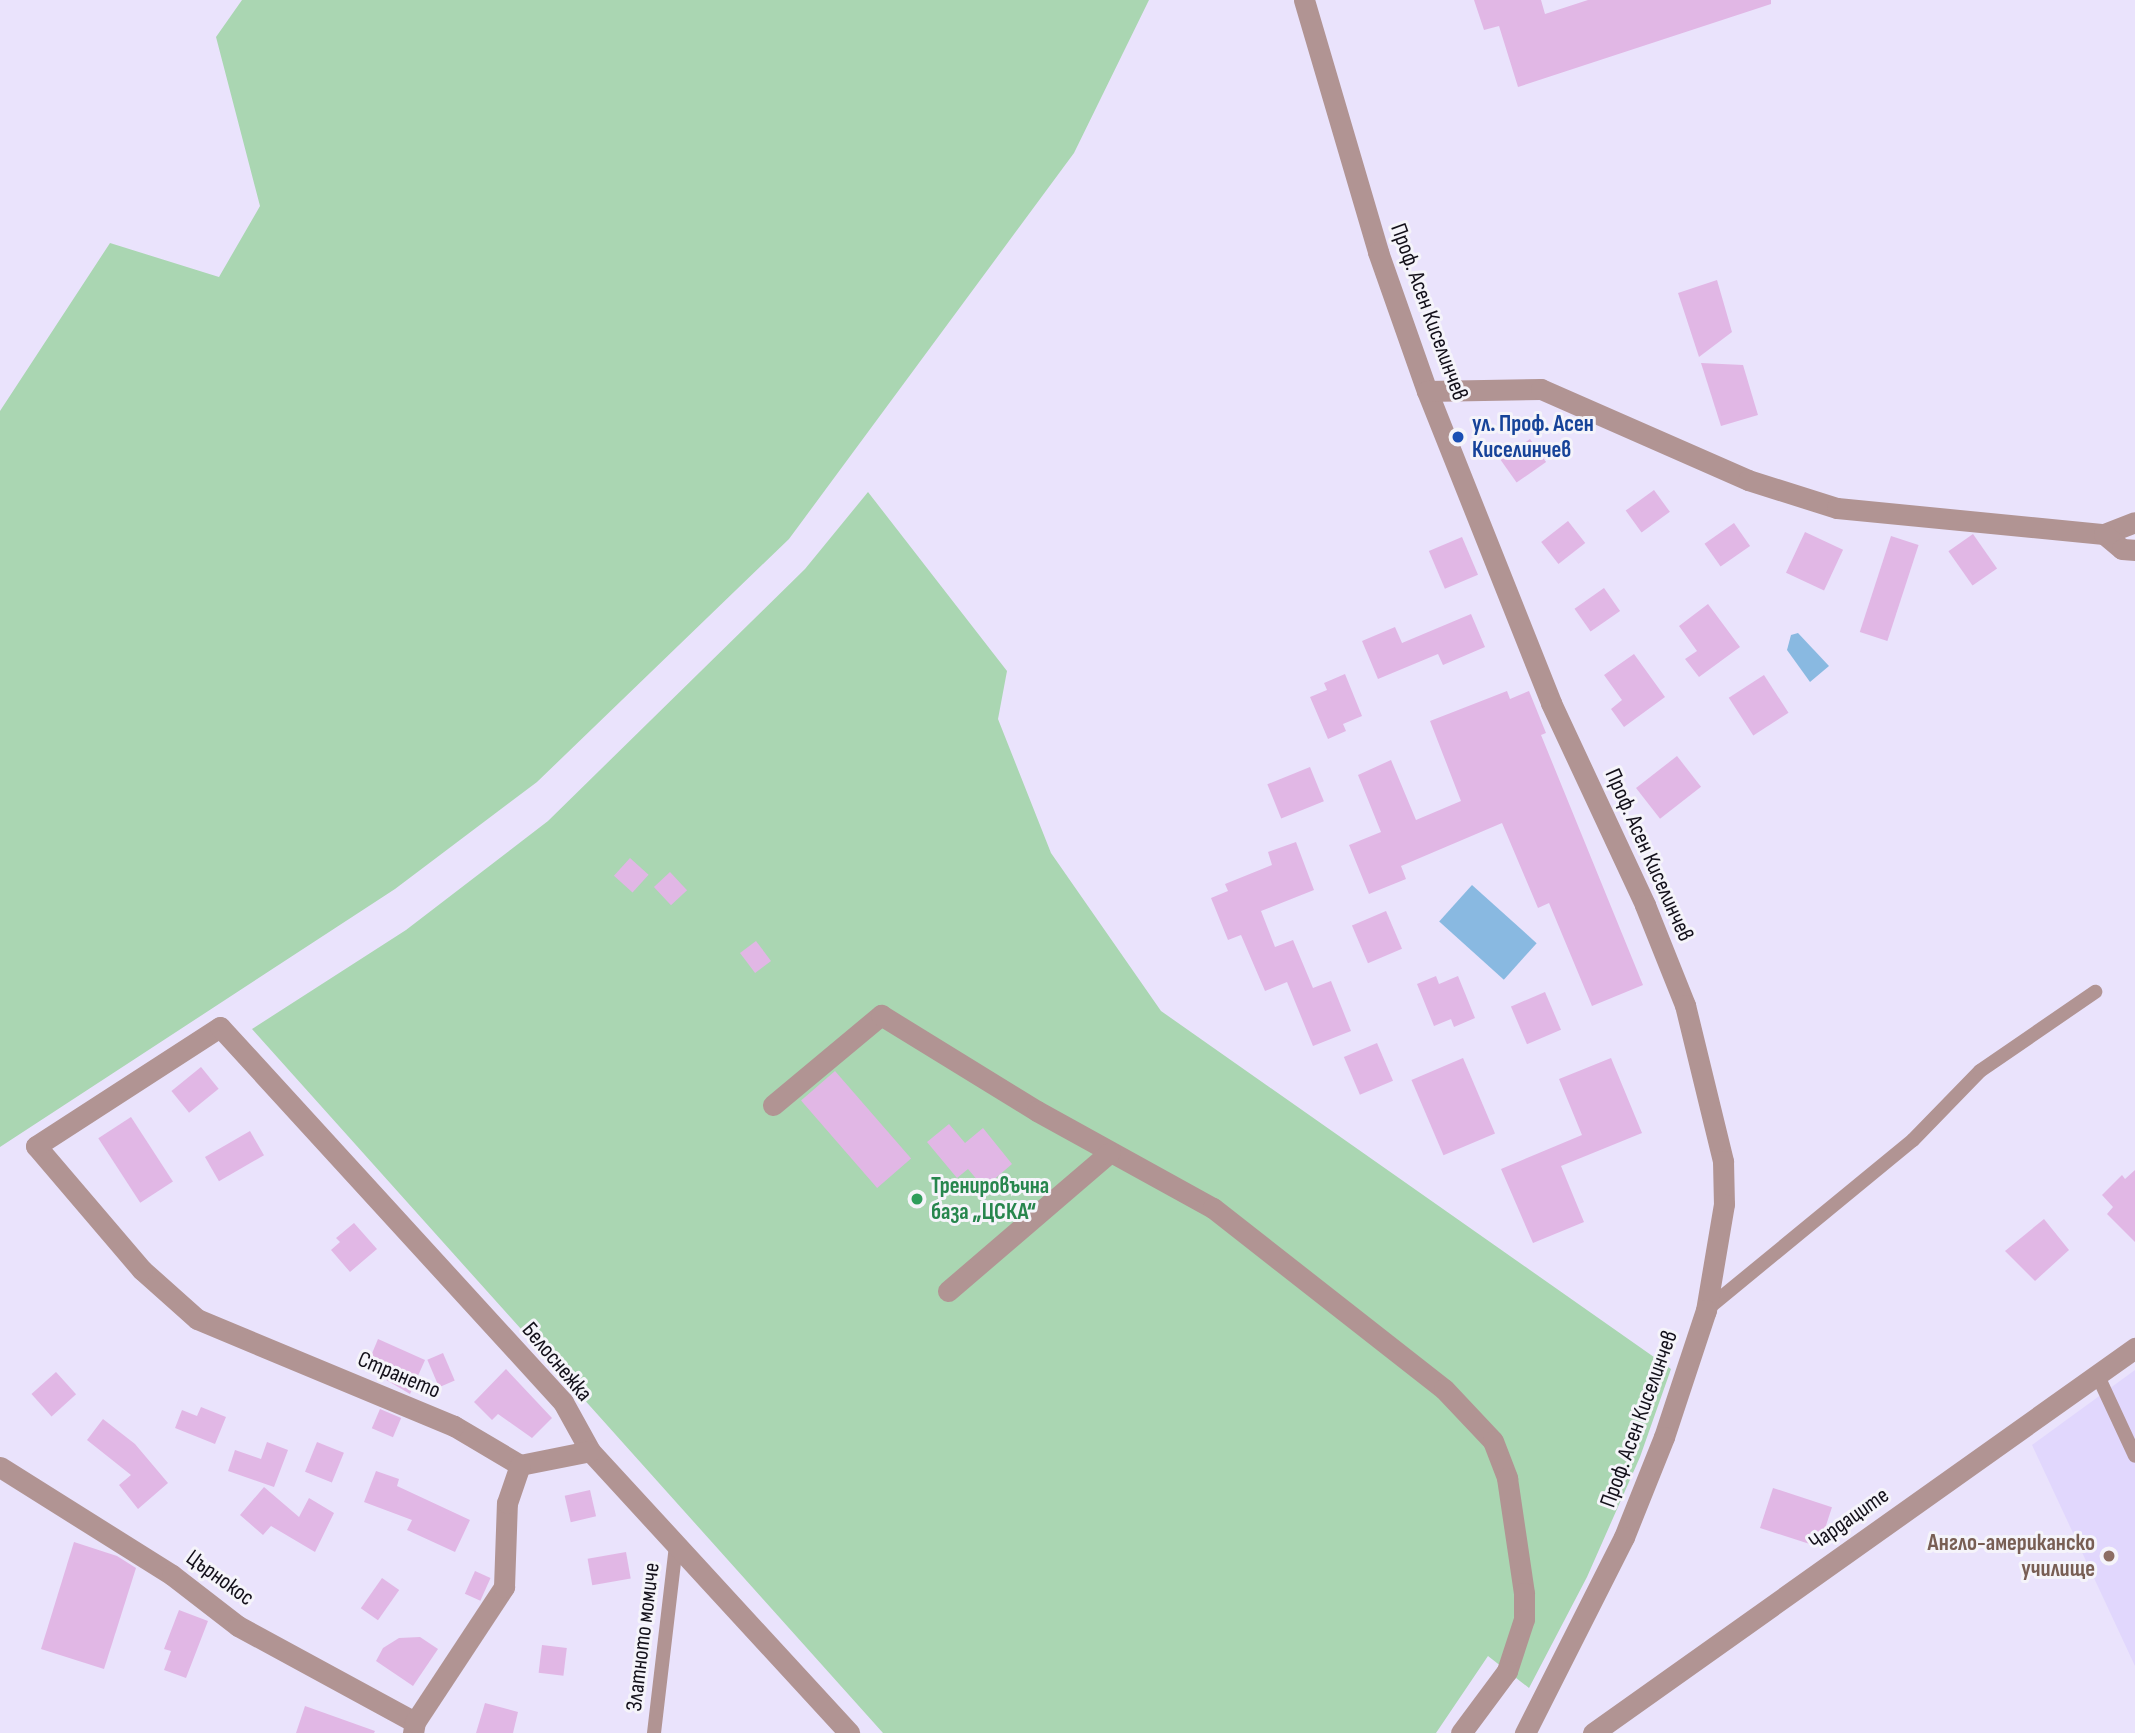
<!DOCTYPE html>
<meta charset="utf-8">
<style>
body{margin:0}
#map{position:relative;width:2135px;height:1733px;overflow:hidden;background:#eae3fc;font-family:"Sofia Sans Condensed",sans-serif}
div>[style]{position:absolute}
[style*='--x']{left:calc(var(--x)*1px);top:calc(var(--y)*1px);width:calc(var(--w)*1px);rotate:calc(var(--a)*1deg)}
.built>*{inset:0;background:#e1d7fd}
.green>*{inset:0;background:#aad6b2}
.water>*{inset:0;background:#89b9e1;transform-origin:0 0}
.building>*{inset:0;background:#e1b7e5;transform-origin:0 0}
.lane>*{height:14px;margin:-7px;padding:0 7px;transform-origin:7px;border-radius:7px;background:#b19493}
.street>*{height:21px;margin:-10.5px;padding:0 10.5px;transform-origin:10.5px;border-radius:10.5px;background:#b19493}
.dots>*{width:19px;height:19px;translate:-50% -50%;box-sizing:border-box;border:4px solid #f5f4fa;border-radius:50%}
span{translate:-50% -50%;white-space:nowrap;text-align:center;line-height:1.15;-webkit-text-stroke:6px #f5f4fa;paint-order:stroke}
.street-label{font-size:23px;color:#13101a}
.transit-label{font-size:23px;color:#164399;font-weight:700}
.left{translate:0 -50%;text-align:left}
.leisure-label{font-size:23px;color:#27864d;font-weight:700}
.education-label{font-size:23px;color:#785e54;font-weight:700}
.right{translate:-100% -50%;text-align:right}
</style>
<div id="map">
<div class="built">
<i style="clip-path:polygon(2135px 1370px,2135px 1666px,2032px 1445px)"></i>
</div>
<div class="green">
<i style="clip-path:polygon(242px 0,1149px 0,1074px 153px,789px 539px,537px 782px,395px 889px,0 1147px,0 411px,110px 243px,219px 277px,260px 206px,216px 37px)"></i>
<i style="clip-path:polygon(868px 492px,1007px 671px,998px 719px,1051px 853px,1161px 1011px,1671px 1369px,1640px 1457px,1587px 1577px,1529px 1688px,1488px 1656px,1436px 1733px,883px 1733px,252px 1029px,406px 930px,548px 821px,805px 569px)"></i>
</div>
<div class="water">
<i style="clip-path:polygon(1798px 633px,1829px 666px,1810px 682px,1787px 650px,1791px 635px)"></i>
<i style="left:1472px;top:885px;width:87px;height:49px;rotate:42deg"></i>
</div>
<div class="building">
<i style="clip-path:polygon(1474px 0,1541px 0,1545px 14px,1588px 0,1771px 0,1771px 4px,1518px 87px,1499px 26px,1484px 30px)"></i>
<i style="clip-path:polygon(1717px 280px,1732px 332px,1699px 357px,1678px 293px)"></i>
<i style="clip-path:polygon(1701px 363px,1743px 365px,1758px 415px,1721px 426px)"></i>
<i style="left:1530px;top:439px;width:28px;height:36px;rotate:55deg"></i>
<i style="left:1654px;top:490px;width:27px;height:35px;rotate:54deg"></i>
<i style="left:1568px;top:521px;width:28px;height:34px;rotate:52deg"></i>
<i style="left:1734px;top:523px;width:28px;height:36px;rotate:55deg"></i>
<i style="left:1805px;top:532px;width:42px;height:45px;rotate:25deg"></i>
<i style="left:1973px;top:534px;width:42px;height:30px;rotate:55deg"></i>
<i style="left:1891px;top:536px;width:29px;height:101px;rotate:18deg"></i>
<i style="left:1462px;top:537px;width:41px;height:36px;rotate:67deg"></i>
<i style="left:1604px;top:588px;width:28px;height:36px;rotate:55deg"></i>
<i style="clip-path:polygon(1708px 604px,1740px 647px,1699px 677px,1685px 659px,1697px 651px,1679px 626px)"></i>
<i style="clip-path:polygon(1471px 614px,1485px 647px,1443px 665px,1438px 654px,1378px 679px,1362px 641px,1395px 627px,1402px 643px)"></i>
<i style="clip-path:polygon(1634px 654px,1665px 697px,1624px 727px,1611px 709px,1622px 700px,1604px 675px)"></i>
<i style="clip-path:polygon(1345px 674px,1362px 716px,1343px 724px,1346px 731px,1328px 739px,1310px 697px,1327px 690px,1324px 683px)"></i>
<i style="left:1764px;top:675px;width:45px;height:42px;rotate:57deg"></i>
<i style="clip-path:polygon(1507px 691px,1510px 699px,1529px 691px,1546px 733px,1541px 735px,1643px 985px,1592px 1006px,1549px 903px,1538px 908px,1502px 823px,1401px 866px,1406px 879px,1369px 894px,1349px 845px,1381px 832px,1358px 775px,1391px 760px,1416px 820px,1461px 801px,1430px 721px)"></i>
<i style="left:1677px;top:756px;width:39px;height:52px;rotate:52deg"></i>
<i style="left:1310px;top:767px;width:37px;height:46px;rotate:68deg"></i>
<i style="clip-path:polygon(1296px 842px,1314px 890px,1261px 911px,1275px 947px,1293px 940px,1313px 988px,1331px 981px,1351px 1031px,1313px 1046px,1287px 982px,1265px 991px,1241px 935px,1228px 940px,1211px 898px,1228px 891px,1225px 884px,1272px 865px,1268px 852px)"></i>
<i style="left:630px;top:858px;width:25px;height:24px;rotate:42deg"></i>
<i style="left:670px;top:872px;width:25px;height:22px;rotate:47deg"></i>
<i style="left:1386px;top:911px;width:41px;height:37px;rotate:67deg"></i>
<i style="left:756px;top:941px;width:25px;height:20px;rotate:53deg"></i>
<i style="clip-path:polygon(1436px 976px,1439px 984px,1458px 976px,1475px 1018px,1454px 1027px,1451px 1019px,1434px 1026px,1417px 984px)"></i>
<i style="left:1545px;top:992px;width:41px;height:37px;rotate:67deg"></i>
<i style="left:1377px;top:1043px;width:41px;height:36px;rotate:67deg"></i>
<i style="left:1463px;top:1058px;width:82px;height:56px;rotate:67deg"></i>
<i style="clip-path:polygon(1611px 1058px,1642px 1133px,1561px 1166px,1584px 1222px,1533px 1243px,1501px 1169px,1582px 1135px,1559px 1079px)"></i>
<i style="left:201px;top:1067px;width:28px;height:38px;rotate:51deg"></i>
<i style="left:835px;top:1071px;width:116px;height:45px;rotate:49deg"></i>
<i style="left:131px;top:1117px;width:77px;height:39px;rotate:57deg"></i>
<i style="clip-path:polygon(949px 1124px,965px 1143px,983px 1128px,1012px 1164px,984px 1188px,968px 1169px,957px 1178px,927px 1142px)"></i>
<i style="left:250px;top:1131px;width:28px;height:52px;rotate:60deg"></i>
<i style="clip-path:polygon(2135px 1170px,2135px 1242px,2107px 1214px,2113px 1207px,2102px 1195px,2122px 1175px,2125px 1179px)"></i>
<i style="clip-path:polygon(2044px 1219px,2069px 1250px,2035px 1281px,2005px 1251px)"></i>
<i style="clip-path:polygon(354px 1223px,377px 1249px,350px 1272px,331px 1250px,340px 1242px,336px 1238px)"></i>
<i style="clip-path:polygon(378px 1339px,425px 1360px,410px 1394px,366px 1368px)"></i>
<i style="left:443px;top:1353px;width:30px;height:17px;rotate:67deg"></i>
<i style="clip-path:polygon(506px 1369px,552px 1418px,532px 1438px,498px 1414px,492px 1420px,474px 1402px)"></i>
<i style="left:56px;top:1372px;width:30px;height:33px;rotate:48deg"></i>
<i style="clip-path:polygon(201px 1407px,226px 1417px,215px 1444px,175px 1428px,182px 1410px,197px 1416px)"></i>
<i style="left:380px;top:1409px;width:23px;height:21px;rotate:23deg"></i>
<i style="clip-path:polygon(103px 1419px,135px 1444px,168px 1483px,138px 1509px,119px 1485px,131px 1475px,87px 1440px)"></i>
<i style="clip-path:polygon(267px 1442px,288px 1450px,274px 1487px,228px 1471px,235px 1450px,261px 1459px)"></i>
<i style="left:317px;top:1442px;width:29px;height:32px;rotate:22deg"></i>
<i style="clip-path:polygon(376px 1471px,399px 1479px,397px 1486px,470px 1520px,455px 1552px,407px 1530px,412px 1520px,364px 1502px)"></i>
<i style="clip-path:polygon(264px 1487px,299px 1517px,309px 1498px,334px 1513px,315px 1552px,271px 1526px,263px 1535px,240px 1515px)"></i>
<i style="left:1773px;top:1488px;width:62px;height:42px;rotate:18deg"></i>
<i style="left:590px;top:1490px;width:27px;height:26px;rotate:77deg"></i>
<i style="clip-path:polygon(74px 1542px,117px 1556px,136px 1568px,104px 1669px,41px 1649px)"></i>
<i style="left:626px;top:1552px;width:27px;height:39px;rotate:80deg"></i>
<i style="left:475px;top:1571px;width:17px;height:25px;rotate:24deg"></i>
<i style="left:382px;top:1578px;width:21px;height:37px;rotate:35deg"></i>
<i style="clip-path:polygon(179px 1610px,208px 1621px,186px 1678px,164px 1670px,171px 1651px,164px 1649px)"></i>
<i style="clip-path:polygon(420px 1637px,438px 1649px,413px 1686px,376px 1661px,383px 1648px,399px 1638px)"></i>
<i style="left:542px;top:1645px;width:25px;height:28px;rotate:7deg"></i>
<i style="clip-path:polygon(485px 1703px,518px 1712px,513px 1733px,476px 1733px)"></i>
<i style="clip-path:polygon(305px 1706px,375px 1731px,374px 1733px,296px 1733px)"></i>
</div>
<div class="lane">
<i style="--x:1706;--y:1310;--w:268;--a:-39.4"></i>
<i style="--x:1913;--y:1140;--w:96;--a:-45.8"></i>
<i style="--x:1980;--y:1071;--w:140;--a:-34.5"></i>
<i style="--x:2097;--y:1374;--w:90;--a:65.1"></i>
<i style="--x:654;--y:1733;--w:187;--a:-83.3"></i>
</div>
<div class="street">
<i style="--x:1304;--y:0;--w:263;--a:73.6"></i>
<i style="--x:1378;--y:252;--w:147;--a:70.6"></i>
<i style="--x:1427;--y:391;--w:336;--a:68.3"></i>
<i style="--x:1551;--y:703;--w:223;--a:65"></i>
<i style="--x:1645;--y:905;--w:108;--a:68.2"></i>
<i style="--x:1685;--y:1005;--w:161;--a:76.3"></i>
<i style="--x:1723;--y:1161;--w:43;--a:88.7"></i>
<i style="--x:1724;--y:1204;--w:108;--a:99.6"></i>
<i style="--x:1706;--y:1310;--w:134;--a:108.3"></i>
<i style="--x:1664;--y:1437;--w:108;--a:111.8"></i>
<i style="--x:1624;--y:1537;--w:220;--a:116.8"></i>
<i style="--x:1427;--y:391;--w:114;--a:-1"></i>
<i style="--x:1541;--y:389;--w:226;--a:23.7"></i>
<i style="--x:1748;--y:480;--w:93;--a:17.5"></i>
<i style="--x:1837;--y:508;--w:268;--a:5.6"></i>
<i style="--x:2104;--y:534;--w:33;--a:-21"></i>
<i style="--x:2104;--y:534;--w:23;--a:40"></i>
<i style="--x:2122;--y:549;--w:13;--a:4"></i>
<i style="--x:773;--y:1105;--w:141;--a:-39.8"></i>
<i style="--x:881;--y:1015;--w:183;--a:31.6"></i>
<i style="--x:1037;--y:1111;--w:201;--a:28.9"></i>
<i style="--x:1213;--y:1208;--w:293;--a:38.1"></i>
<i style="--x:1444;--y:1389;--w:71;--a:46.7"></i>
<i style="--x:1493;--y:1441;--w:40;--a:69"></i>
<i style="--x:1507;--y:1478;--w:116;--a:81.6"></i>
<i style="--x:1524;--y:1593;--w:26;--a:90"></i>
<i style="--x:1524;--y:1619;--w:55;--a:108.1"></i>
<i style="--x:1507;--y:1671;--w:77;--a:126.6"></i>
<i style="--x:948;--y:1291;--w:213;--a:-40.6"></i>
<i style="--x:520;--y:1465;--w:77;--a:-149.4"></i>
<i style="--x:454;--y:1426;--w:278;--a:-157.4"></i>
<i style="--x:197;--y:1319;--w:74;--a:-138.3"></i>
<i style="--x:142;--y:1270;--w:163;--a:-130.5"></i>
<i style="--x:36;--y:1146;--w:219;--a:-32.9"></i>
<i style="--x:220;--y:1027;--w:508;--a:47.55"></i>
<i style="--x:563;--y:1402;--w:56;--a:61.1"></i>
<i style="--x:590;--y:1451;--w:383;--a:47.4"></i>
<i style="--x:520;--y:1465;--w:71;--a:-11.3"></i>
<i style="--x:0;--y:1467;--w:203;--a:32.1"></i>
<i style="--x:172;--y:1575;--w:83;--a:37.7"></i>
<i style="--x:238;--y:1626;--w:201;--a:28.5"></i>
<i style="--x:413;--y:1733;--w:11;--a:-80"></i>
<i style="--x:415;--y:1722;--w:162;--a:-56.6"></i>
<i style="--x:504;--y:1587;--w:84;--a:-88"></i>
<i style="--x:507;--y:1503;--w:40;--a:-71.1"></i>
<i style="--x:1593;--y:1733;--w:665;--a:-35.39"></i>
</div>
<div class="dots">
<i style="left:1458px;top:437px;background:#1a4fb4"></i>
<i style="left:917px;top:1199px;background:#2e9e5b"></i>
<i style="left:2109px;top:1556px;background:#8d6e63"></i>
</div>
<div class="street-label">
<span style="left:1429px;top:312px;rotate:70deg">Проф. Асен Киселинчев</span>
<span style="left:1649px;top:855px;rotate:66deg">Проф. Асен Киселинчев</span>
<span style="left:557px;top:1362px;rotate:50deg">Белоснежка</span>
<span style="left:399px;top:1375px;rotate:23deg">Странето</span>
<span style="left:1639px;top:1419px;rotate:-70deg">Проф. Асен Киселинчев</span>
<span style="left:1849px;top:1519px;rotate:-35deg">Чардаците</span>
<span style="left:220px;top:1578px;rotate:36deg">Църнокос</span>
<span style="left:643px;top:1637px;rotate:-83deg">Златното момиче</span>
</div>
<div class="transit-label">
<span class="left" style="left:1472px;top:437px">ул. Проф. Асен<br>Киселинчев</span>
</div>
<div class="leisure-label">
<span class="left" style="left:931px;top:1199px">Тренировъчна<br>база „ЦСКА“</span>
</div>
<div class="education-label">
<span class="right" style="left:2095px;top:1556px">Англо-американско<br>училище</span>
</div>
</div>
